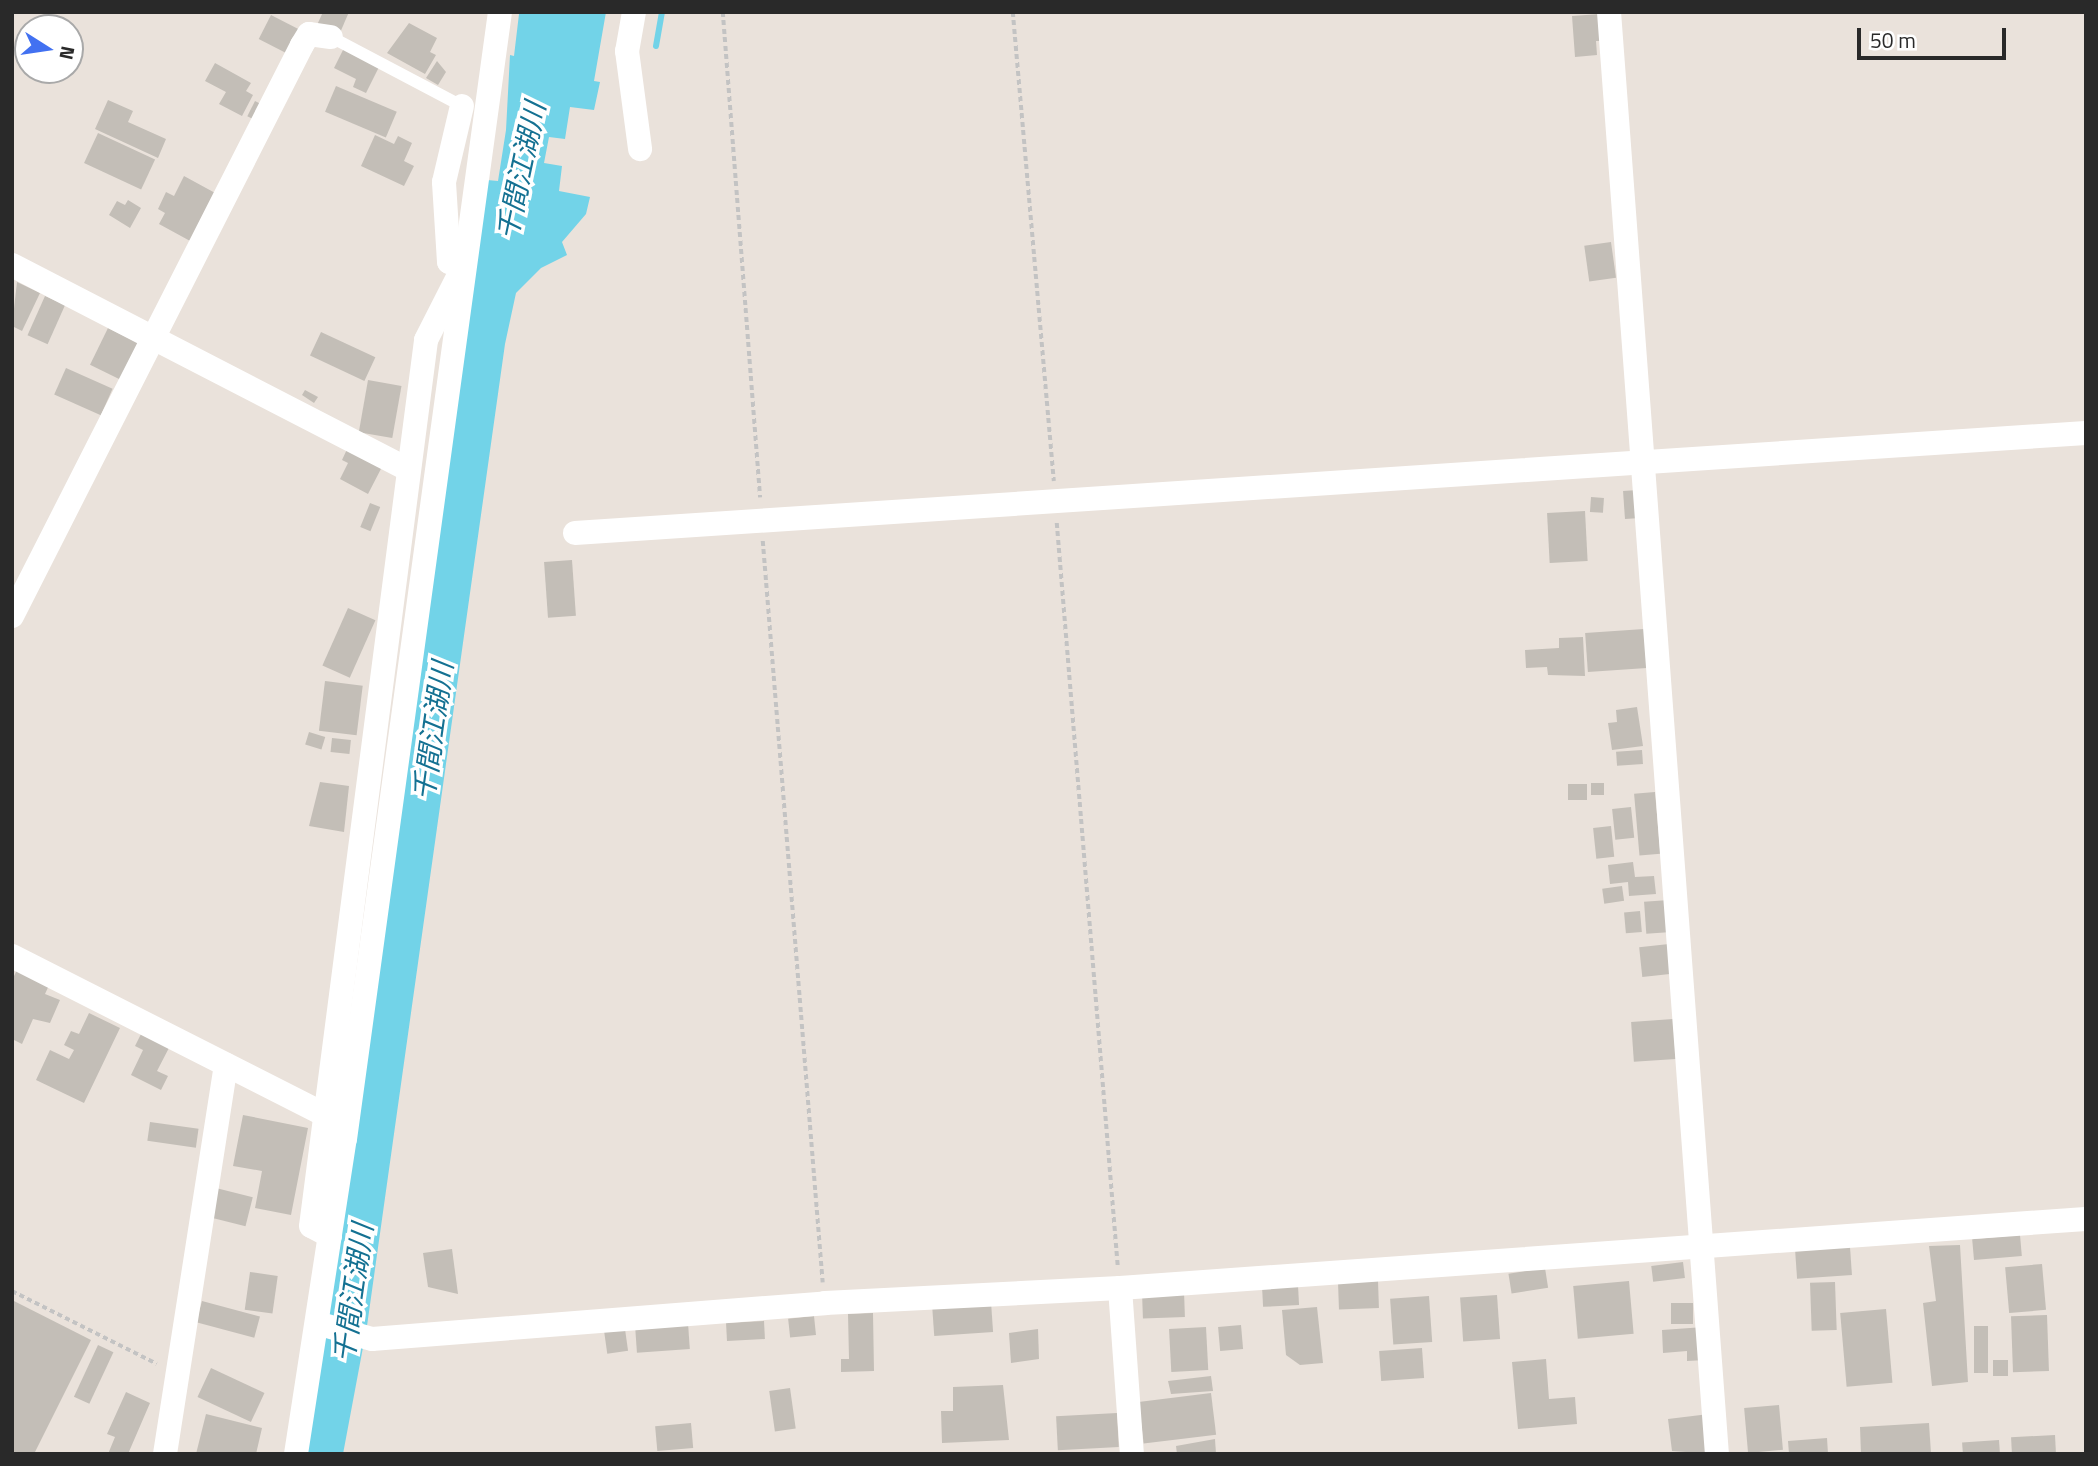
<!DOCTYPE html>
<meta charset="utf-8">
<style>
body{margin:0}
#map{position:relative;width:2098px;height:1466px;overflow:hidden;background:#eae2db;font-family:"Titillium Web","Noto Sans JP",sans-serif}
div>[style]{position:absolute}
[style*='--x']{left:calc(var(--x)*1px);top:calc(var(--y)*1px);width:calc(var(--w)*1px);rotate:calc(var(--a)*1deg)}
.water>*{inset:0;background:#72d3e8}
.stream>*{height:6px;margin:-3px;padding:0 3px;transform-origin:3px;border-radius:3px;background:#72d3e8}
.building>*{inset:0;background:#c3beb7;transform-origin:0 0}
.path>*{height:3.5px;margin-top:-1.75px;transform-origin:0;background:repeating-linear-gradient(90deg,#c3c3c3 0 5px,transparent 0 8.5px)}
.service>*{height:12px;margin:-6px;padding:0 6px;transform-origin:6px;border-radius:6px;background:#fff}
.minor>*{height:24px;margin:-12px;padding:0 12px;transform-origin:12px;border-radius:12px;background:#fff}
span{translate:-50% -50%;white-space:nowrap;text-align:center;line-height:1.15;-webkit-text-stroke:7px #fff;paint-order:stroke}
.water-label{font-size:28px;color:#147192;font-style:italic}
.frame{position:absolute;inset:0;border:14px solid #292929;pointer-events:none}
.north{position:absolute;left:14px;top:14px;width:70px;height:70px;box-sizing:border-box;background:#fff;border:2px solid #a9a9a9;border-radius:50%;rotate:102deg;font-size:19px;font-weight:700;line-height:28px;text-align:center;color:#292929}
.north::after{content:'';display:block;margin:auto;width:24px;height:32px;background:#4271f1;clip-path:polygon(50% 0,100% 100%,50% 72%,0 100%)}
.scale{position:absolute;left:1857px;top:28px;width:149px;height:32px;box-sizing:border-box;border:4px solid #292929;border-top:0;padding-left:9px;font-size:21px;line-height:24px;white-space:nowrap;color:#292929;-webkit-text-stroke:5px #fff;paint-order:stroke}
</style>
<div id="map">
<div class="water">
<i style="clip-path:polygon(512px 12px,606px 12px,594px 81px,600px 82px,594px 110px,570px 107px,565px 139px,549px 137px,544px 163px,562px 166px,559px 191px,590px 197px,586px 214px,562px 242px,567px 255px,541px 268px,516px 293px,505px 344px,367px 1326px,343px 1454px,306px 1454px,487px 180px,498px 181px,506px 130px,510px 55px,514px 56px,519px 14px)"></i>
</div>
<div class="stream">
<i style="--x:656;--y:46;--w:35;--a:-80"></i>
</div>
<div class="building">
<i style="clip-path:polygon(323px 12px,349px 12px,339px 35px,317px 25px)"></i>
<i style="clip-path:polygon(1600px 14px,1602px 41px,1596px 41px,1597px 55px,1575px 57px,1572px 16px)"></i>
<i style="left:271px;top:15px;width:35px;height:27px;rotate:27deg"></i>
<i style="clip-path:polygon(409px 23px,437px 38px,430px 52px,436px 55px,425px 74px,387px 53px)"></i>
<i style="clip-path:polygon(345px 46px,381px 63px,366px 93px,353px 87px,356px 79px,334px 68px)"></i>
<i style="clip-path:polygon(437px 61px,446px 72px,438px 85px,426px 78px)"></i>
<i style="clip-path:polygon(215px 63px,251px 83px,246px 91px,253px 95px,242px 116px,219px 104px,226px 92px,205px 81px)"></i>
<i style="left:336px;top:86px;width:66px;height:28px;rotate:23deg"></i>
<i style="clip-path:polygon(108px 100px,133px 111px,128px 122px,166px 139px,158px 158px,95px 129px)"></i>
<i style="left:255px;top:101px;width:11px;height:17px;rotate:27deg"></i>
<i style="left:98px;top:133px;width:63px;height:33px;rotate:25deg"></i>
<i style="clip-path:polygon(375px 135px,394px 144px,398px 136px,412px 143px,404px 161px,414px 166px,404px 186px,361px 166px)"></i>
<i style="clip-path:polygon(184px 176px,217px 194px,192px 242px,159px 224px,165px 213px,158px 209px,166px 192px,174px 196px)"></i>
<i style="clip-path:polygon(128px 200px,141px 208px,130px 228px,109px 215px,117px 201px,125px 205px)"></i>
<i style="left:1611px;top:242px;width:36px;height:27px;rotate:82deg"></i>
<i style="clip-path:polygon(17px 282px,40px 293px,22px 331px,12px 326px)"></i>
<i style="left:45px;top:296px;width:22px;height:43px;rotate:24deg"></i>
<i style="left:108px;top:328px;width:34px;height:41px;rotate:26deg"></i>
<i style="left:321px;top:332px;width:60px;height:26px;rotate:25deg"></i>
<i style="left:66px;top:368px;width:51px;height:29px;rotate:24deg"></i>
<i style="left:368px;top:380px;width:34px;height:53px;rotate:10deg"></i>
<i style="clip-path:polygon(305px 390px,318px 397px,314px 403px,302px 395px)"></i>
<i style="clip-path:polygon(349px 445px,384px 463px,368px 494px,340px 479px,348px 463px,342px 460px)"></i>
<i style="left:1638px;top:490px;width:28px;height:15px;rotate:86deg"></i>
<i style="left:1591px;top:497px;width:13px;height:15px;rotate:4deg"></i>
<i style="left:370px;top:503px;width:11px;height:26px;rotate:22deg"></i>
<i style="left:1585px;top:511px;width:50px;height:38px;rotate:87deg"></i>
<i style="left:572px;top:560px;width:56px;height:28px;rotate:86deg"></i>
<i style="left:348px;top:608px;width:30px;height:63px;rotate:24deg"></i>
<i style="left:1644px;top:629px;width:39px;height:59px;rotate:86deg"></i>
<i style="clip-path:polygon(1583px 637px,1585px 676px,1548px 675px,1547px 667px,1526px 668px,1525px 650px,1559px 648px,1559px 638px)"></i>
<i style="left:325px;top:681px;width:38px;height:50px;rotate:7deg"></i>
<i style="clip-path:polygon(1637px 707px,1643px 746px,1612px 750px,1608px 723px,1617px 722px,1616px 710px)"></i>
<i style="left:309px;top:732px;width:17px;height:13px;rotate:17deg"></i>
<i style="left:332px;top:738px;width:19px;height:14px;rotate:6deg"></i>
<i style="left:1642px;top:750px;width:14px;height:26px;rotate:86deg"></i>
<i style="clip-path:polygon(320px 782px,349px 786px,344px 832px,309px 826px)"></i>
<i style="left:1604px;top:783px;width:12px;height:13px;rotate:90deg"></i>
<i style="left:1587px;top:784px;width:16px;height:19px;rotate:90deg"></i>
<i style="left:1655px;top:792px;width:62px;height:21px;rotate:85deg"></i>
<i style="left:1631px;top:807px;width:31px;height:19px;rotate:84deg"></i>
<i style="left:1611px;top:826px;width:31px;height:18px;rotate:84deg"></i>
<i style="clip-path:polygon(1633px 862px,1635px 877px,1654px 876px,1656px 894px,1629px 896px,1628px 882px,1610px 884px,1608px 865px)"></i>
<i style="left:1622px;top:886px;width:15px;height:20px;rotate:82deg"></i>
<i style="left:1669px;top:900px;width:32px;height:25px;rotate:86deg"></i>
<i style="left:1640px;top:911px;width:21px;height:16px;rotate:85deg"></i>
<i style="left:1669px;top:944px;width:30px;height:30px;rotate:84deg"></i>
<i style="clip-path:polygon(18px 968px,50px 983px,45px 994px,60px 1000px,50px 1023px,33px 1019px,22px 1044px,12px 1039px,12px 980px)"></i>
<i style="clip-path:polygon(89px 1013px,120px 1028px,84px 1103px,36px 1080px,50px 1050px,69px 1059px,74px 1050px,64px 1045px,71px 1031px,79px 1034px)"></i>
<i style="left:1673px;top:1019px;width:40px;height:42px;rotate:86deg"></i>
<i style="clip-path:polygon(143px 1030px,171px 1044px,157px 1071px,168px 1076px,161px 1090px,131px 1075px,143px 1050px,135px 1046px)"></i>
<i style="clip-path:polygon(243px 1115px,308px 1128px,291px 1215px,255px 1208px,262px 1171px,233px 1166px)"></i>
<i style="left:150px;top:1122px;width:49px;height:19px;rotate:8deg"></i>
<i style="left:212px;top:1187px;width:42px;height:30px;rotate:14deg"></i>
<i style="left:2020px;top:1235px;width:21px;height:48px;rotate:85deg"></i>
<i style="clip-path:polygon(1960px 1245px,1968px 1382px,1932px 1386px,1923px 1303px,1936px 1301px,1929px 1246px)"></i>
<i style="left:1850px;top:1247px;width:28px;height:55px;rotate:86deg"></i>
<i style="clip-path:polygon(452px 1249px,458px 1294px,428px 1287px,423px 1253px)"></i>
<i style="left:1683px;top:1262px;width:16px;height:32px;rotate:83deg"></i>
<i style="left:2042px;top:1264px;width:46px;height:37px;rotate:85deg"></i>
<i style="left:1545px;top:1268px;width:20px;height:37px;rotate:81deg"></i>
<i style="left:250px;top:1272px;width:28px;height:38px;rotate:8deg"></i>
<i style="left:1378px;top:1281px;width:27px;height:40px;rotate:88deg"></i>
<i style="left:1629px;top:1281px;width:53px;height:56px;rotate:85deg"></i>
<i style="left:1835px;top:1282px;width:48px;height:25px;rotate:88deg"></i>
<i style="left:1298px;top:1285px;width:20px;height:36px;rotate:87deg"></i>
<i style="left:1184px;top:1291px;width:26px;height:42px;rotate:88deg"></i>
<i style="left:1497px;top:1295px;width:44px;height:37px;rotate:86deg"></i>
<i style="left:1429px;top:1296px;width:46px;height:39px;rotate:86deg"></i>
<i style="clip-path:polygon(12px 1300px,91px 1340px,34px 1454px,12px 1454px)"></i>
<i style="left:202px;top:1301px;width:60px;height:22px;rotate:15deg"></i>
<i style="left:991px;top:1302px;width:30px;height:59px;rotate:86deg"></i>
<i style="left:1693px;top:1303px;width:21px;height:22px;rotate:90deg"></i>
<i style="clip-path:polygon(1317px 1307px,1323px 1363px,1300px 1365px,1286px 1355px,1282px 1310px)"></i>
<i style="left:1886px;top:1309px;width:74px;height:46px;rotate:85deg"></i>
<i style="clip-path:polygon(873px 1313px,874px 1371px,841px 1372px,841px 1359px,849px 1359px,848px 1314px)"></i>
<i style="left:2047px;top:1315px;width:56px;height:36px;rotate:88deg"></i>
<i style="left:814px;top:1316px;width:19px;height:26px;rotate:84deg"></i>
<i style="left:764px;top:1321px;width:18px;height:38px;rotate:87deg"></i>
<i style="left:688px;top:1323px;width:26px;height:53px;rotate:86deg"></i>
<i style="left:1241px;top:1325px;width:24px;height:23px;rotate:85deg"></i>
<i style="left:1974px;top:1326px;width:14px;height:47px"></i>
<i style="left:1206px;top:1327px;width:43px;height:37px;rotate:87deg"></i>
<i style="clip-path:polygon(1704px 1327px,1706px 1360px,1687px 1361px,1687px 1351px,1663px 1353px,1662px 1330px)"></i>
<i style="left:625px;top:1329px;width:22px;height:21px;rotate:82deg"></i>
<i style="clip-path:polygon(1038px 1329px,1039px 1359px,1011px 1363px,1009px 1333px)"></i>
<i style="left:98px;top:1345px;width:17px;height:57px;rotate:25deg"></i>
<i style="left:1422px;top:1348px;width:30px;height:43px;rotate:86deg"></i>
<i style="clip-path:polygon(1546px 1359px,1549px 1399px,1575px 1397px,1577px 1424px,1518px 1429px,1512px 1362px)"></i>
<i style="left:2008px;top:1360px;width:16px;height:15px;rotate:90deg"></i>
<i style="left:211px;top:1368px;width:59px;height:32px;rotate:25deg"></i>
<i style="clip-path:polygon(1211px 1376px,1213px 1391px,1171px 1394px,1168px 1381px)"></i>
<i style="clip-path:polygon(1003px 1385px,1009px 1440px,942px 1443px,941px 1411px,953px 1411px,953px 1387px)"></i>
<i style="left:790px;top:1388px;width:41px;height:21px;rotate:82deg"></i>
<i style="clip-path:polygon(126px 1392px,150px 1403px,128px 1454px,108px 1454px,115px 1437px,107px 1434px)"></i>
<i style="left:1211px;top:1393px;width:42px;height:73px;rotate:83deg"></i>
<i style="left:1779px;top:1405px;width:45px;height:35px;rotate:85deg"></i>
<i style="left:1117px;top:1413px;width:34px;height:61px;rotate:87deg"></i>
<i style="clip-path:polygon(206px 1414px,262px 1428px,256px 1454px,196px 1454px)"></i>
<i style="clip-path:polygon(1709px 1414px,1714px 1454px,1672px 1451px,1668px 1419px)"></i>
<i style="left:691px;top:1423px;width:25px;height:36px;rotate:85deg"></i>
<i style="clip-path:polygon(1929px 1423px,1931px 1454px,1861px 1454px,1860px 1427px)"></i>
<i style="left:2055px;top:1435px;width:19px;height:44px;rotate:87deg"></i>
<i style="clip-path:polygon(1827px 1438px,1828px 1454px,1789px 1454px,1788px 1441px)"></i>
<i style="clip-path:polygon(1215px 1439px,1216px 1454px,1177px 1454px,1176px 1446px)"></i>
<i style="left:1999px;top:1440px;width:14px;height:37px;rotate:86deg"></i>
</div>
<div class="path">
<i style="--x:723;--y:12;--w:487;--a:85.6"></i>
<i style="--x:1013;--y:12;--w:471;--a:85"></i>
<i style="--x:1057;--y:523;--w:745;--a:85.31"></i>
<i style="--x:763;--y:541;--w:744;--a:85.38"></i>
<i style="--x:12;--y:1291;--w:162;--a:26.7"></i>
</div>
<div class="service">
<i style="--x:331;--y:37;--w:148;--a:27.8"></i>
</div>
<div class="minor">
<i style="--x:634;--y:12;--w:40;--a:100"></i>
<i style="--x:627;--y:51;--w:99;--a:82.4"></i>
<i style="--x:1609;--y:12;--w:1446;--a:85.72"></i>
<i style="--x:12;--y:265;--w:445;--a:27.3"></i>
<i style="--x:575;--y:533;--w:1514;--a:-3.79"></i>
<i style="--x:12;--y:616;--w:640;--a:-63.07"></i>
<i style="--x:302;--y:45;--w:13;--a:-58"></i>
<i style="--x:309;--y:34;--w:22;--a:8"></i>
<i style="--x:12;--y:956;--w:352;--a:26.9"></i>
<i style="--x:330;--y:1236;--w:21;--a:-152"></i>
<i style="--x:311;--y:1226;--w:893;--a:-82.6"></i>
<i style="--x:426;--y:340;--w:84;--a:-63.1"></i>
<i style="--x:464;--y:265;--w:15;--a:-169"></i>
<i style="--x:449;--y:262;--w:80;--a:-93.6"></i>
<i style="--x:444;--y:182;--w:78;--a:-76.7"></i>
<i style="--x:1120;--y:1288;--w:166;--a:85.9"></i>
<i style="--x:317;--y:1323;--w:57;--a:16.2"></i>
<i style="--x:372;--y:1339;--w:454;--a:-4.5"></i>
<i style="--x:825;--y:1303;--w:295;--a:-2.9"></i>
<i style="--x:1120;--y:1288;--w:968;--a:-4.09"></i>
<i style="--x:165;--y:1454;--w:394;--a:-81.1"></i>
<i style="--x:296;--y:1454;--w:319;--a:-81.2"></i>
<i style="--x:345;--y:1139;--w:1138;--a:-82.17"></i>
</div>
<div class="water-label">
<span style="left:521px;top:171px;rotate:-78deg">千間江湖川</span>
<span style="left:433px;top:731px;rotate:-82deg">千間江湖川</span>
<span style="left:353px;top:1293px;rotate:-82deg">千間江湖川</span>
</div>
<div class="frame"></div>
<div class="north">N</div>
<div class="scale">50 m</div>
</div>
